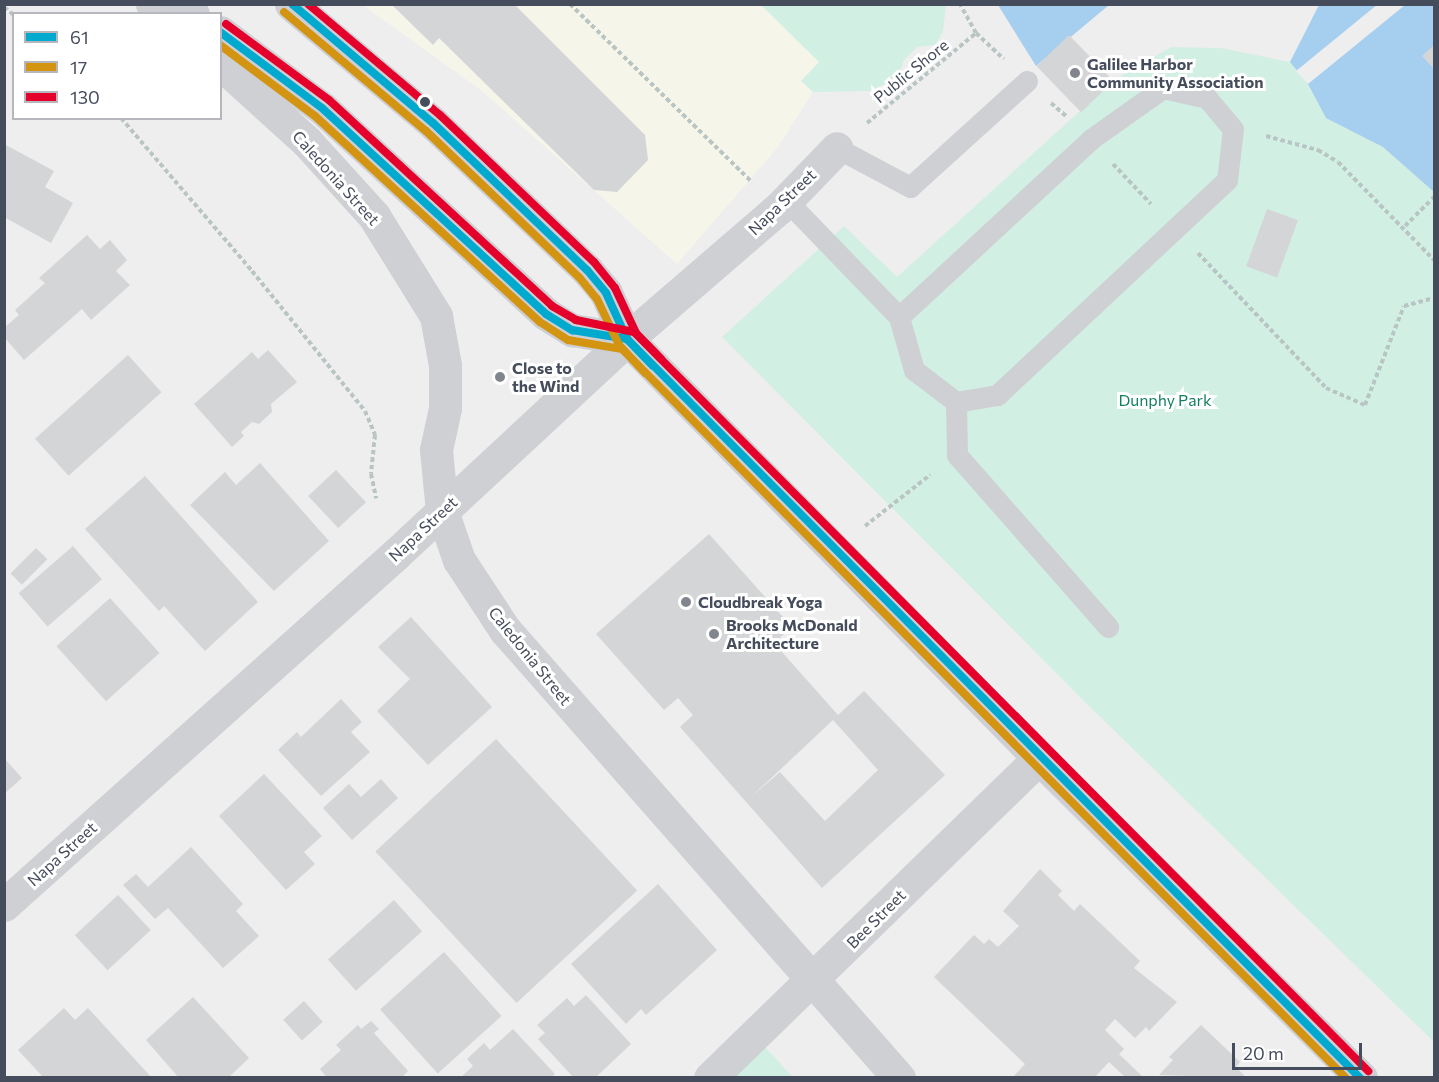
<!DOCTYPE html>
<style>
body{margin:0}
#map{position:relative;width:1439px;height:1082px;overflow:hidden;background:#efeeee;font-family:Commissioner,sans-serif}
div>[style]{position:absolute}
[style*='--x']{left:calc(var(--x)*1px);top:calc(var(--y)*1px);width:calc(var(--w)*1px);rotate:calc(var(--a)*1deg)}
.commercial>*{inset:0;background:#f6f5e9}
.green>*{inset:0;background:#d2efe4}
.water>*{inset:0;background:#a6ceee}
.pier>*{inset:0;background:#efeeee}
.building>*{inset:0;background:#d4d5d7;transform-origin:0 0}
.path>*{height:4px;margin-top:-2px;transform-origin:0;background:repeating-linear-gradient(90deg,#b9c5c4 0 4.5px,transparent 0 7.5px)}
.service>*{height:21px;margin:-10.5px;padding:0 10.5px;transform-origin:10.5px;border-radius:10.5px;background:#cfd0d4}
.minor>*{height:33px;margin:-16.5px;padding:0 16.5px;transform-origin:16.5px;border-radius:16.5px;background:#cfd0d4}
.secondary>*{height:33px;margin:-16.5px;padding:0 16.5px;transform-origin:16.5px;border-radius:16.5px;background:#cecfd4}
.bus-1>*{height:8px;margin:-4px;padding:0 4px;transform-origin:4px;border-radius:4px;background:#00a9ce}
.bus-2>*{height:8px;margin:-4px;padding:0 4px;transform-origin:4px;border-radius:4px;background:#d39412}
.bus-3>*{height:8px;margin:-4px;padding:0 4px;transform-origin:4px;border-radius:4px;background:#e4002b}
.dots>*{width:16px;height:16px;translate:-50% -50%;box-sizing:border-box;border:3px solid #fff;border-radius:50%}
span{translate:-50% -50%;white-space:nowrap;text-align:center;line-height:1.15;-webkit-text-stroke:6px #fff;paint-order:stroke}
.poi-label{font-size:16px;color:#454c5b;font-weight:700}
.left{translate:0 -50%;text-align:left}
.street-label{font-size:16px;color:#454c5b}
.park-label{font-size:16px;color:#147e61}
.frame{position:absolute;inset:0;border:6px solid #454c5b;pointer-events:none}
.legend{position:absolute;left:12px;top:12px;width:210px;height:108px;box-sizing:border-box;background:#fff;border:2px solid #b5b7bd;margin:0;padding:8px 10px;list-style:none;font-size:18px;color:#454c5b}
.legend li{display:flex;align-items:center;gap:12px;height:30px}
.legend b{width:30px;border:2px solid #b5b7bd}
.scale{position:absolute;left:1232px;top:1043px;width:130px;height:27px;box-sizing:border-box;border:3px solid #454c5b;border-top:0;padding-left:8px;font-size:18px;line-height:21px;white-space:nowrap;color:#454c5b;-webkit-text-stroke:4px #fff;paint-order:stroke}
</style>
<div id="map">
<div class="commercial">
<i style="clip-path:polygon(363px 5px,761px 5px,820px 62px,801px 81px,813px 92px,778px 147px,677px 264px,482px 91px)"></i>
</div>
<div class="green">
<i style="clip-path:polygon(761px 5px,946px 5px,943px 32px,935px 45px,917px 47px,904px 60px,898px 76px,872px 91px,813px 92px,801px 81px,819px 62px)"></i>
<i style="clip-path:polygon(1319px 5px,1434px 111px,1434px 1042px,1089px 706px,722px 337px,844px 226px,897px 277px,1113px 81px,1171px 47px,1221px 48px,1290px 62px)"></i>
<i style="clip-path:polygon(764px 1046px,793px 1077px,731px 1078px)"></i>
</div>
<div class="water">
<i style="clip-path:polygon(998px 5px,1109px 5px,1036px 66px)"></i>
<i style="clip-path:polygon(1319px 5px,1434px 5px,1434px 192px,1383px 147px,1326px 118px,1308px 84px,1290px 62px)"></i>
</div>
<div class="pier">
<i style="clip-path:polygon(1378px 4px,1405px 5px,1308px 84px,1296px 71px)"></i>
</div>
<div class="building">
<i style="clip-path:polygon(391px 4px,514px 4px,645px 135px,648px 160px,617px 192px,594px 190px,439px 38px,433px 45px)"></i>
<i style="left:1069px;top:35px;width:64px;height:45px;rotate:46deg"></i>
<i style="clip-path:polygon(1434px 45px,1434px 69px,1422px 56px)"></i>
<i style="clip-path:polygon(4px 144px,54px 171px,45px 187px,73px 203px,51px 243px,4px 217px)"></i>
<i style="left:1267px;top:209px;width:33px;height:61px;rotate:20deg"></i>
<i style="clip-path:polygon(87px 235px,100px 249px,110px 240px,127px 260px,116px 271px,130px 285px,91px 320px,82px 309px,24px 360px,5px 338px,5px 327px,19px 315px,15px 310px,45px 283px,39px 278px)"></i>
<i style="clip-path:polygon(268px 350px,297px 382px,271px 404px,272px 412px,259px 424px,252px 422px,241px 432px,244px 436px,232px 447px,194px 404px,252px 352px,258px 359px)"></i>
<i style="left:128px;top:355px;width:50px;height:125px;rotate:48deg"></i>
<i style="clip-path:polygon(260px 463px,329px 541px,274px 591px,190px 505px,225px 472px,236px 485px)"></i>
<i style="left:336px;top:470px;width:44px;height:38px;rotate:47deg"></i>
<i style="clip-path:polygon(145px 476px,258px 602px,205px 651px,164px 606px,159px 611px,85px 529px)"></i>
<i style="clip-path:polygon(evenodd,709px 534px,792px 627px,774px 643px,838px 715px,864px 691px,945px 775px,822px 888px,680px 727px,693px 715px,678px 698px,664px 710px,596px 634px,709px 534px,833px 720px,878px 770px,825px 821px,780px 772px,750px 798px,833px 720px)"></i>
<i style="left:73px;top:546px;width:44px;height:72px;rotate:49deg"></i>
<i style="left:36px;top:548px;width:16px;height:36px;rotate:45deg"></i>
<i style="left:110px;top:598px;width:74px;height:72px;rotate:48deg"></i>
<i style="clip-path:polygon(411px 617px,492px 707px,428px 765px,377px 711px,410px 679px,378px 647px)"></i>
<i style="clip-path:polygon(341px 699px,362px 722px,351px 732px,370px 752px,321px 796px,278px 750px,297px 732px,301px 737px)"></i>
<i style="left:496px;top:739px;width:207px;height:165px;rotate:47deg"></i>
<i style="clip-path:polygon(4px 758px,22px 778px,4px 794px)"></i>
<i style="clip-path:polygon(264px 774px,322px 836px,304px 852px,315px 864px,286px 890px,219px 816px)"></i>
<i style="clip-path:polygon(381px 779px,398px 798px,352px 840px,323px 808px,349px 784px,361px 797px)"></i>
<i style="clip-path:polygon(191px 847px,243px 904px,236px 911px,259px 936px,223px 968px,168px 908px,155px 919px,123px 885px,136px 874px,148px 887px)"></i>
<i style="clip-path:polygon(1040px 869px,1062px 891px,1058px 895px,1074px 911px,1080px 904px,1140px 961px,1134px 968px,1177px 1002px,1149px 1031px,1146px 1027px,1135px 1038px,1115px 1019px,1105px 1030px,1124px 1049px,1119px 1054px,1144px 1078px,1126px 1078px,1109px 1062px,1094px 1078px,1012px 1078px,1025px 1064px,934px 977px,974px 935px,984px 944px,989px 939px,998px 947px,1019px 926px,1003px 911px)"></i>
<i style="clip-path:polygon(658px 884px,717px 950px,646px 1015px,641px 1009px,626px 1024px,571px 964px)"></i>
<i style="left:118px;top:895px;width:48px;height:59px;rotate:47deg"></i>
<i style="left:394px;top:900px;width:42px;height:89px;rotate:48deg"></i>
<i style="left:444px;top:952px;width:86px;height:86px;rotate:48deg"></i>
<i style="clip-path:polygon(586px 995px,631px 1044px,595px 1078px,574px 1078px,538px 1039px,545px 1033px,537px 1025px,567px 998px,574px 1006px)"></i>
<i style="clip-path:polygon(193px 997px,249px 1058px,228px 1078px,179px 1078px,146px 1040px)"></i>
<i style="left:304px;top:1001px;width:28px;height:28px;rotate:48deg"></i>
<i style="clip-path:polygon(64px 1008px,75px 1020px,88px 1008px,152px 1078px,44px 1078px,18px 1050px)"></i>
<i style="clip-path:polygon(371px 1021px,379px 1029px,374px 1033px,408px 1071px,401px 1078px,327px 1078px,320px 1069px,341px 1050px,336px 1045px,358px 1025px,361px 1029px)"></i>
<i style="clip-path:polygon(1201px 1025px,1240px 1062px,1236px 1067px,1247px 1078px,1159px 1075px,1173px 1060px,1169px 1057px)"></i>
<i style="clip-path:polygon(513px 1029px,555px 1074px,551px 1078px,460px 1078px,473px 1066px,467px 1059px,484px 1043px,490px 1050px)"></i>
</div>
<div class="path">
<i style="--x:570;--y:4;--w:255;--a:44.4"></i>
<i style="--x:4;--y:7;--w:13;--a:39"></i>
<i style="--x:976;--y:33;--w:38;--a:43"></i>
<i style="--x:1051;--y:103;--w:20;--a:41"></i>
<i style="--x:121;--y:118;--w:201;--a:49.4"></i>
<i style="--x:252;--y:271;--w:180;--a:51.1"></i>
<i style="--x:365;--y:411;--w:26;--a:67"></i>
<i style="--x:375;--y:435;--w:39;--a:96"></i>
<i style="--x:371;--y:474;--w:25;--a:78"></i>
<i style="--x:867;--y:123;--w:141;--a:-39.5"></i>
<i style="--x:976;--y:33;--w:33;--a:-119"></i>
<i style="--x:1266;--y:136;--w:54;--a:15.1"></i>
<i style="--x:1318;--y:150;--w:23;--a:31"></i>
<i style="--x:1338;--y:162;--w:137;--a:45.6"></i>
<i style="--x:1113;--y:164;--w:55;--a:46.5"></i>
<i style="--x:1405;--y:226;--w:41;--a:-45"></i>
<i style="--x:1198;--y:253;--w:186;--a:46.5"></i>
<i style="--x:1326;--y:388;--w:43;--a:23.6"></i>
<i style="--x:1365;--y:405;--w:106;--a:-68.5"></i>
<i style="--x:1404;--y:306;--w:31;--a:-15"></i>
<i style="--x:865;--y:526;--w:83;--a:-38.1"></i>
</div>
<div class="service">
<i style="--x:1163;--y:88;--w:45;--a:12.8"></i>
<i style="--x:1207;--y:98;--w:40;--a:50"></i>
<i style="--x:1233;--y:129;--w:51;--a:96.7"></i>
<i style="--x:1227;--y:180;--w:315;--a:136.9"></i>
<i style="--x:997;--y:395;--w:42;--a:170.3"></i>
<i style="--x:956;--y:402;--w:53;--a:-142.7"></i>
<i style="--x:914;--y:370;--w:55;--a:-105.8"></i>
<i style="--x:899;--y:317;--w:262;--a:-42.8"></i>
<i style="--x:1091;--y:139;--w:88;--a:-35.3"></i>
<i style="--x:837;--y:148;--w:83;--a:28.1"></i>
<i style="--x:910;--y:187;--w:158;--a:-42.2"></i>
<i style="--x:787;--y:201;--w:161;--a:46"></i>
<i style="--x:956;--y:402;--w:53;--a:88.9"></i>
<i style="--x:957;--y:455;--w:229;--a:48.7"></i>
</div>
<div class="minor">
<i style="--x:152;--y:4;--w:14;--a:45"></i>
<i style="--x:220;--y:63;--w:118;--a:42.2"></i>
<i style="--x:307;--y:142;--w:100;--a:47.8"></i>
<i style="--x:374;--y:216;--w:118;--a:58.2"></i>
<i style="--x:436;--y:316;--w:50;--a:79.6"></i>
<i style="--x:445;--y:365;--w:43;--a:90"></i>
<i style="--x:445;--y:408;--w:43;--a:102.1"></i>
<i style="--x:436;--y:450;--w:61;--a:84.4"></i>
<i style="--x:442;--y:511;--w:52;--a:70.9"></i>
<i style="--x:459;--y:560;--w:84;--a:56.7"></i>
<i style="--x:505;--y:630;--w:597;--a:48.67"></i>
<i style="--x:4;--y:905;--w:526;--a:-41.84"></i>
<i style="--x:396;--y:554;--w:316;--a:-42.9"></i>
<i style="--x:627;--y:339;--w:201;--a:-40.8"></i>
<i style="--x:779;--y:208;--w:83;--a:-46"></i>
<i style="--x:710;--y:1078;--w:459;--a:-44.2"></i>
</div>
<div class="secondary">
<i style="--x:179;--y:4;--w:17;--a:36"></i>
<i style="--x:291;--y:4;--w:185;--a:40"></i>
<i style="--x:433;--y:123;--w:213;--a:43.7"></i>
<i style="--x:587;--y:270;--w:30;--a:50"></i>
<i style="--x:606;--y:293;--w:51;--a:65.5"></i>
<i style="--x:627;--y:339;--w:588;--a:45.48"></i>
<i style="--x:1039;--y:758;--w:454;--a:44.8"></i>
<i style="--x:220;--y:32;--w:127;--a:36.7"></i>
<i style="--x:322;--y:108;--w:304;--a:42.6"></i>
<i style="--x:546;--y:314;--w:31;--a:32"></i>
<i style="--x:572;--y:330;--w:56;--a:9.3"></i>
</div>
<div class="bus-1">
<i style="--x:292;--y:4;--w:185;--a:40.2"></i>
<i style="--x:433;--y:123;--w:213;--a:43.7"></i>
<i style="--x:587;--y:270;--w:30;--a:50"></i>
<i style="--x:606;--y:293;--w:51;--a:65.5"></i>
<i style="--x:627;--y:339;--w:37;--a:46"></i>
<i style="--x:220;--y:32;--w:127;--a:36.7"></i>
<i style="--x:322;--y:108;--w:304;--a:42.6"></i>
<i style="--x:546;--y:314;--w:31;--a:32"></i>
<i style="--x:572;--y:330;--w:56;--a:9.3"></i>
<i style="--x:627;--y:339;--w:1041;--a:45.23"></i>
</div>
<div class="bus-2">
<i style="--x:284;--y:12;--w:185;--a:40"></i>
<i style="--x:426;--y:131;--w:211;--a:43.7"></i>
<i style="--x:579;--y:277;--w:28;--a:51"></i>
<i style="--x:597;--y:299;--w:51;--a:64.4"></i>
<i style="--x:619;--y:345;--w:38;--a:47"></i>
<i style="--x:220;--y:45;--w:119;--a:36.8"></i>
<i style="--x:315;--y:116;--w:305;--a:42.5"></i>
<i style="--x:540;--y:322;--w:33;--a:33"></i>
<i style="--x:568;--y:340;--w:55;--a:9.5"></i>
<i style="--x:622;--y:349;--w:1027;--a:45.2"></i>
</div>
<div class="bus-3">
<i style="--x:308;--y:4;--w:172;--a:40.1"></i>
<i style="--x:440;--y:115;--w:213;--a:43.7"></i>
<i style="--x:594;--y:262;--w:33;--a:51"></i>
<i style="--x:615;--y:288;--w:50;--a:65"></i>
<i style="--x:636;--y:333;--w:36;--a:46"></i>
<i style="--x:226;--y:24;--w:128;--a:36.4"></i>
<i style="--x:329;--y:100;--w:304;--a:42.7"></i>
<i style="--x:552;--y:306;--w:28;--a:30"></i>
<i style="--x:576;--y:320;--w:59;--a:11.7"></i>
<i style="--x:634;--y:332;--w:1042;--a:45.19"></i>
</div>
<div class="dots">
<i style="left:1075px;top:73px;background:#80858e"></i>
<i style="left:425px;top:102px;background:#454c5b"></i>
<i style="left:500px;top:377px;background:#80858e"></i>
<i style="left:686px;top:602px;background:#80858e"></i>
<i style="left:714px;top:634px;background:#80858e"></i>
</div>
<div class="poi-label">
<span class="left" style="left:1087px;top:73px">Galilee Harbor<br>Community Association</span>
<span class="left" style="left:512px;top:377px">Close to<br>the Wind</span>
<span class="left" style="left:698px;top:602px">Cloudbreak Yoga</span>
<span class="left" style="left:726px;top:634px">Brooks McDonald<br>Architecture</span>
</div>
<div class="street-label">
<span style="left:911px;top:71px;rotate:-39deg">Public Shore</span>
<span style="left:336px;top:178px;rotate:48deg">Caledonia Street</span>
<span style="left:782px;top:202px;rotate:-44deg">Napa Street</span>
<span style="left:423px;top:529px;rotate:-43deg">Napa Street</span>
<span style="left:530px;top:656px;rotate:51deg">Caledonia Street</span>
<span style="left:62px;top:854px;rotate:-42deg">Napa Street</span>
<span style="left:876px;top:919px;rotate:-45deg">Bee Street</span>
</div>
<div class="park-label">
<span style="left:1165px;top:400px">Dunphy Park</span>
</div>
<div class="frame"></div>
<ul class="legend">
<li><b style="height:8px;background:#00a9ce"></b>61</li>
<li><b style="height:8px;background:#d39412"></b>17</li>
<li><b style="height:8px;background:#e4002b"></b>130</li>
</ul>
<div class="scale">20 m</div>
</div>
